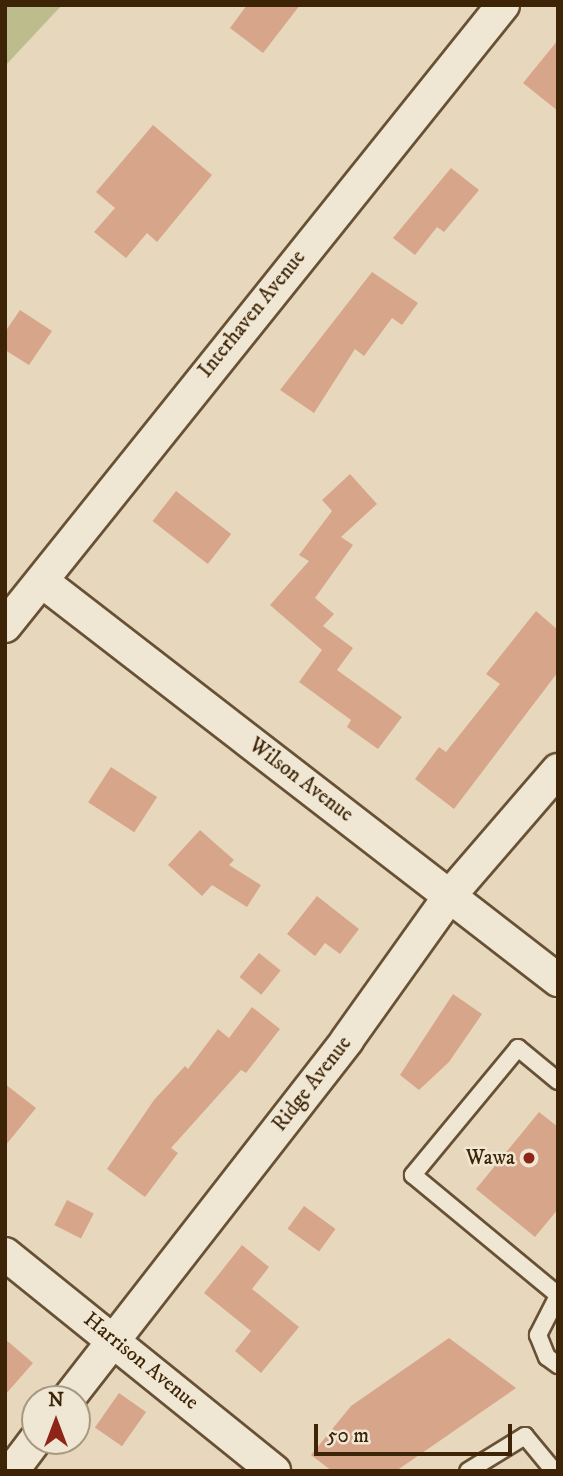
<!DOCTYPE html>
<style>
body{margin:0}
#map{position:relative;width:563px;height:1476px;overflow:hidden;background:#e7d8bd;font-family:"IM FELL DW Pica",serif}
div>[style]{position:absolute}
[style*='--x']{left:calc(var(--x)*1px);top:calc(var(--y)*1px);width:calc(var(--w)*1px);rotate:calc(var(--a)*1deg)}
.green>*{inset:0;background:#bcbc8d}
.building>*{inset:0;background:#d7a58a;transform-origin:0 0}
.roads{filter:drop-shadow(2px 0 #685134) drop-shadow(-2px 0 #685134) drop-shadow(0 2px #685134) drop-shadow(0 -2px #685134)}
.service>*{height:16px;margin:-8px;padding:0 8px;transform-origin:8px;border-radius:8px;background:#efe6d4}
.minor>*{height:32px;margin:-16px;padding:0 16px;transform-origin:16px;border-radius:16px;background:#efe6d4}
.dots>*{width:19px;height:19px;translate:-50% -50%;box-sizing:border-box;border:4px solid #efe6d4;border-radius:50%}
span{translate:-50% -50%;white-space:nowrap;text-align:center;line-height:1.15;-webkit-text-stroke:5px #efe6d4;paint-order:stroke}
.street-label{font-size:21px;color:#3d2406}
.poi-label{font-size:21px;color:#3d2406}
.right{translate:-100% -50%;text-align:right}
.frame{position:absolute;inset:0;border:7px solid #3d2406;pointer-events:none}
.north{position:absolute;left:21px;top:1385px;width:70px;height:70px;box-sizing:border-box;background:#efe6d4;border:2px solid #a89882;border-radius:50%;rotate:0deg;font-size:19px;font-weight:700;line-height:28px;text-align:center;color:#3d2406}
.north::after{content:'';display:block;margin:auto;width:24px;height:32px;background:#8f2418;clip-path:polygon(50% 0,100% 100%,50% 72%,0 100%)}
.scale{position:absolute;left:314px;top:1424px;width:198px;height:32px;box-sizing:border-box;border:4px solid #3d2406;border-top:0;padding-left:9px;font-size:21px;line-height:24px;white-space:nowrap;color:#3d2406;-webkit-text-stroke:5px #efe6d4;paint-order:stroke}
</style>
<div id="map">
<div class="green">
<i style="clip-path:polygon(5px 5px,62px 5px,5px 66px)"></i>
</div>
<div class="building">
<i style="clip-path:polygon(247px 5px,300px 5px,263px 53px,230px 28px)"></i>
<i style="clip-path:polygon(558px 40px,558px 111px,523px 83px)"></i>
<i style="clip-path:polygon(153px 125px,212px 175px,157px 242px,147px 233px,126px 258px,94px 232px,115px 208px,96px 192px)"></i>
<i style="clip-path:polygon(451px 168px,479px 190px,444px 232px,437px 227px,415px 255px,393px 238px)"></i>
<i style="clip-path:polygon(372px 272px,418px 303px,402px 325px,392px 318px,364px 356px,355px 349px,314px 413px,280px 390px)"></i>
<i style="clip-path:polygon(20px 310px,52px 331px,29px 365px,5px 350px,5px 332px)"></i>
<i style="clip-path:polygon(350px 474px,377px 504px,341px 537px,353px 545px,315px 598px,334px 614px,323px 626px,353px 648px,337px 670px,402px 717px,378px 749px,347px 727px,351px 720px,299px 682px,322px 650px,270px 605px,309px 561px,299px 555px,332px 511px,322px 500px)"></i>
<i style="left:176px;top:491px;width:70px;height:38px;rotate:38deg"></i>
<i style="clip-path:polygon(536px 611px,558px 630px,558px 672px,454px 809px,415px 779px,439px 747px,446px 752px,500px 684px,486px 674px)"></i>
<i style="left:111px;top:767px;width:55px;height:42px;rotate:33deg"></i>
<i style="clip-path:polygon(200px 830px,234px 860px,229px 865px,261px 885px,247px 907px,212px 885px,202px 896px,168px 865px)"></i>
<i style="clip-path:polygon(317px 896px,359px 929px,340px 954px,325px 943px,315px 956px,287px 934px)"></i>
<i style="left:259px;top:953px;width:28px;height:31px;rotate:39deg"></i>
<i style="clip-path:polygon(453px 994px,482px 1014px,449px 1062px,419px 1090px,400px 1075px)"></i>
<i style="clip-path:polygon(252px 1007px,280px 1029px,246px 1073px,241px 1070px,171px 1148px,178px 1153px,145px 1197px,107px 1169px,154px 1100px,185px 1066px,188px 1069px,218px 1029px,229px 1038px)"></i>
<i style="clip-path:polygon(5px 1084px,36px 1108px,5px 1146px)"></i>
<i style="clip-path:polygon(539px 1112px,558px 1127px,558px 1209px,535px 1237px,476px 1189px)"></i>
<i style="left:67px;top:1200px;width:30px;height:28px;rotate:27deg"></i>
<i style="left:304px;top:1206px;width:39px;height:28px;rotate:36deg"></i>
<i style="clip-path:polygon(242px 1245px,269px 1267px,252px 1289px,299px 1327px,261px 1373px,235px 1351px,251px 1331px,204px 1293px)"></i>
<i style="clip-path:polygon(449px 1338px,516px 1388px,396px 1471px,332px 1471px,311px 1455px,351px 1406px)"></i>
<i style="clip-path:polygon(5px 1339px,33px 1363px,5px 1395px)"></i>
<i style="left:119px;top:1393px;width:33px;height:42px;rotate:35deg"></i>
</div>
<div class="roads">
<div class="service">
<i style="--x:558;--y:1081;--w:52;--a:-140.5"></i>
<i style="--x:518;--y:1048;--w:165;--a:129.6"></i>
<i style="--x:413;--y:1175;--w:188;--a:39.6"></i>
<i style="--x:558;--y:1296;--w:44;--a:117.1"></i>
<i style="--x:538;--y:1335;--w:24;--a:68"></i>
<i style="--x:547;--y:1357;--w:14;--a:36"></i>
<i style="--x:468;--y:1471;--w:67;--a:-31.6"></i>
<i style="--x:525;--y:1436;--w:45;--a:50.4"></i>
</div>
<div class="minor">
<i style="--x:43;--y:582;--w:651;--a:37.7"></i>
<i style="--x:5;--y:626;--w:796;--a:-51.27"></i>
<i style="--x:5;--y:1254;--w:346;--a:38.9"></i>
<i style="--x:68;--y:1399;--w:455;--a:-52.1"></i>
<i style="--x:347;--y:1040;--w:179;--a:-54.5"></i>
<i style="--x:451;--y:894;--w:164;--a:-49.2"></i>
<i style="--x:12;--y:1471;--w:38;--a:-53"></i>
</div>
</div>
<div class="dots">
<i style="left:529px;top:1158px;background:#8f2418"></i>
</div>
<div class="street-label">
<span style="left:252px;top:314px;rotate:-51deg">Interhaven Avenue</span>
<span style="left:301px;top:780px;rotate:37deg">Wilson Avenue</span>
<span style="left:312px;top:1084px;rotate:-52deg">Ridge Avenue</span>
<span style="left:141px;top:1361px;rotate:39deg">Harrison Avenue</span>
</div>
<div class="poi-label">
<span class="right" style="left:515px;top:1158px">Wawa</span>
</div>
<div class="frame"></div>
<div class="north">N</div>
<div class="scale">50 m</div>
</div>
